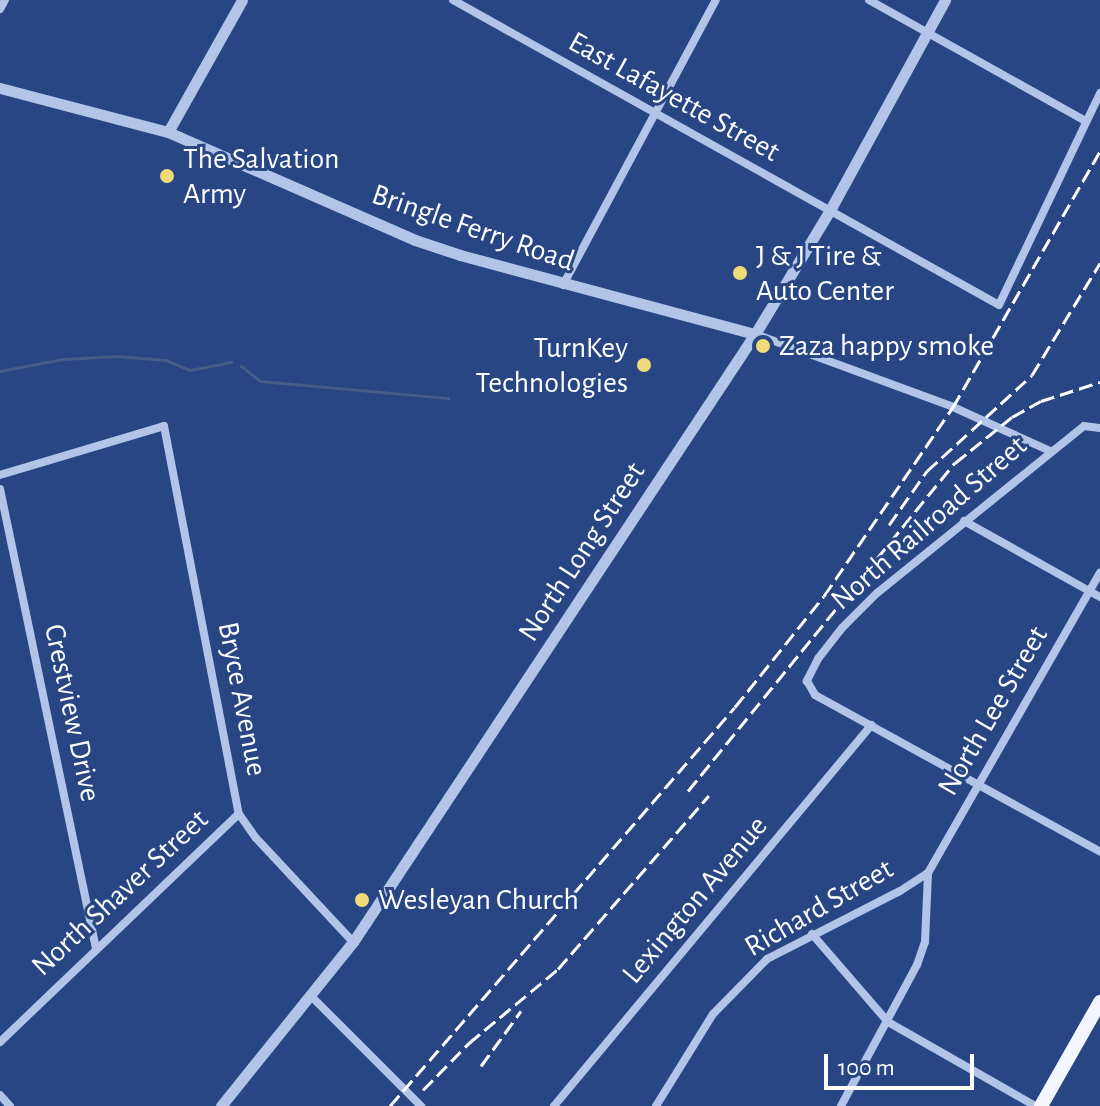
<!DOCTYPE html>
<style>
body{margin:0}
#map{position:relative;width:1100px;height:1106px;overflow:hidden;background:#284684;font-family:"Alegreya Sans",sans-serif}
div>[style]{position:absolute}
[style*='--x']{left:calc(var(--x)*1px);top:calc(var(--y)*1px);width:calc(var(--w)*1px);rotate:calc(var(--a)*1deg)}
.stream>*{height:3px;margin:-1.5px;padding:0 1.5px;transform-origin:1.5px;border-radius:1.5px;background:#465c89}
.minor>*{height:8px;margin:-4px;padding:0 4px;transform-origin:4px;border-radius:4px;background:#b2c4e7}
.tertiary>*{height:11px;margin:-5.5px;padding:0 5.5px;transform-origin:5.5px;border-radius:5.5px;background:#b2c4e7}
.primary>*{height:14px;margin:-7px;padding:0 7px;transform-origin:7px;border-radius:7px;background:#f3f6fe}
.rail>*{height:3px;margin-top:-1.5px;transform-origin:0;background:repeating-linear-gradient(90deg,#fff 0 14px,transparent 0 20px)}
.dots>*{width:22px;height:22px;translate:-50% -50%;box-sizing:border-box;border:4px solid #284684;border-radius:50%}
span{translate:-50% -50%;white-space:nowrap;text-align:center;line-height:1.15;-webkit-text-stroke:6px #284684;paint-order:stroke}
.street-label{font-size:30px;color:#fff}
.poi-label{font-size:30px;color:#fff}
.left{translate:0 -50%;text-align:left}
.right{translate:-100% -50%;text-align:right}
.scale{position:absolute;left:824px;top:1054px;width:150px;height:36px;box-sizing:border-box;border:4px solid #fff;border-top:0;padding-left:10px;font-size:24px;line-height:28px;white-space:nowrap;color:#fff;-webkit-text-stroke:6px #284684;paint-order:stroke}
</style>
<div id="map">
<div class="stream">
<i style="--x:241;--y:366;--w:24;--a:38"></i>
<i style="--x:260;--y:381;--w:189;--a:5.2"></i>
<i style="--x:0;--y:371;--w:64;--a:-10.8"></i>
<i style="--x:63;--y:359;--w:54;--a:-3.2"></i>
<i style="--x:117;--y:356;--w:49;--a:4.7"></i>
<i style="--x:166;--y:360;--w:26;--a:23"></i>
<i style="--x:190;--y:370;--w:42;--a:-11"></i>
</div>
<div class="minor">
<i style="--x:453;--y:0;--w:625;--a:29.19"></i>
<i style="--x:999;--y:305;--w:235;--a:-64.5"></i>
<i style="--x:869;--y:0;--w:246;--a:29.2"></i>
<i style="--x:0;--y:9;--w:10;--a:-61"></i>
<i style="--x:563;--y:285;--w:323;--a:-61.8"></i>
<i style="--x:755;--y:334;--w:211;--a:20.2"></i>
<i style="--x:953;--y:407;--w:107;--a:24.4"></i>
<i style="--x:1100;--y:428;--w:16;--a:-173"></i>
<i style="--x:1084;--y:426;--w:266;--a:141.1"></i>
<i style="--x:877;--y:593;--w:49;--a:135"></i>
<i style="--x:842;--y:628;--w:39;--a:128"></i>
<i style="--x:818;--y:659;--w:25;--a:117"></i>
<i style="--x:807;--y:681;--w:16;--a:60"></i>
<i style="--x:815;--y:695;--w:325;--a:28.8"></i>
<i style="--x:0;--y:475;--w:171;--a:-16.6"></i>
<i style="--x:164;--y:426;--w:395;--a:79.1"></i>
<i style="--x:239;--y:814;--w:29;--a:55"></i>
<i style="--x:256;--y:838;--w:142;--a:47"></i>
<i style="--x:0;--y:489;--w:468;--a:78.2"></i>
<i style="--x:964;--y:521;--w:156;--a:29.2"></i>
<i style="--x:812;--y:934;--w:116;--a:49.2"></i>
<i style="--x:888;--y:1022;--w:169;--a:29.7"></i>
<i style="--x:311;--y:996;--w:156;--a:45"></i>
<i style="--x:0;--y:1042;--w:330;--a:-43.7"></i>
<i style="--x:0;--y:1095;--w:15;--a:48"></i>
<i style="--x:554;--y:1106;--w:496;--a:-50.2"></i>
<i style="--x:656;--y:1106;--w:108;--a:-58.2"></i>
<i style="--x:713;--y:1014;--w:77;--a:-45.5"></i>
<i style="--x:767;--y:959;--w:149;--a:-27.1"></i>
<i style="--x:900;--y:891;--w:33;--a:-33"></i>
<i style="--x:928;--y:873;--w:346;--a:-60.2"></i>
<i style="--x:841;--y:1106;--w:160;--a:-61.7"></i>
<i style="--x:917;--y:965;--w:24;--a:-71"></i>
<i style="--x:925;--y:942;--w:69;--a:-87.5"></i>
</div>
<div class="tertiary">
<i style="--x:0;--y:88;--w:174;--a:14.7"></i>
<i style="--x:168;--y:132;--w:270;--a:23.6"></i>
<i style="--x:415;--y:240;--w:47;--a:18.4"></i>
<i style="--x:460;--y:255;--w:305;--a:15"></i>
<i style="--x:168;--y:132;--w:151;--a:-60.7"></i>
<i style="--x:221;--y:1106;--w:211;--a:-51.2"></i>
<i style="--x:353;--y:942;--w:729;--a:-56.53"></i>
<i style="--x:755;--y:334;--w:143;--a:-58.8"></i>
<i style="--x:829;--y:212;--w:242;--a:-61.3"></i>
</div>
<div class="primary">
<i style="--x:1041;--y:1106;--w:120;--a:-60.4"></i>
</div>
<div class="rail">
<i style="--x:889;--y:525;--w:66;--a:-54.9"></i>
<i style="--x:927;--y:471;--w:142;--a:-42.4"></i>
<i style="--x:1032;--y:375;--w:131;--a:-58.7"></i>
<i style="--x:688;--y:791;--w:423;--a:-50.9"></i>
<i style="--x:955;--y:463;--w:73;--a:-38.9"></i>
<i style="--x:1012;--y:417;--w:33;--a:-29"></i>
<i style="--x:1041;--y:401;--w:62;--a:-17.9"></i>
<i style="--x:481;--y:1066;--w:68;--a:-54"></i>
<i style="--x:423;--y:1090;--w:66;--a:-45.6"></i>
<i style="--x:469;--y:1043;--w:116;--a:-39.7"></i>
<i style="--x:558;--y:969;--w:230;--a:-49"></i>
<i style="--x:390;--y:1106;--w:527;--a:-49.15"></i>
<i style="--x:735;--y:707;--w:142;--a:-51.3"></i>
<i style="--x:824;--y:596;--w:229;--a:-55.7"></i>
<i style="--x:953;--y:407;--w:295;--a:-60.1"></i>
</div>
<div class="dots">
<i style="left:167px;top:176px;background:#efd978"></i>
<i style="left:740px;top:273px;background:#efd978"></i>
<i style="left:763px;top:346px;background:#efd978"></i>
<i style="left:644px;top:365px;background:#efd978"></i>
<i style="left:362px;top:900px;background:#efd978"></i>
</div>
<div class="street-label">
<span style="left:674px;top:97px;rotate:29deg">East Lafayette Street</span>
<span style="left:473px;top:228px;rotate:19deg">Bringle Ferry Road</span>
<span style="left:929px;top:523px;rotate:-41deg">North Railroad Street</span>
<span style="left:582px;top:552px;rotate:-57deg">North Long Street</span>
<span style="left:242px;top:699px;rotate:79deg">Bryce Avenue</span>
<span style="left:993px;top:711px;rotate:-60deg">North Lee Street</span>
<span style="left:72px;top:713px;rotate:78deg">Crestview Drive</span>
<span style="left:120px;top:893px;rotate:-43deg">North Shaver Street</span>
<span style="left:695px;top:900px;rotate:-50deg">Lexington Avenue</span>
<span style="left:819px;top:908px;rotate:-30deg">Richard Street</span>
</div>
<div class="poi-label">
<span class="left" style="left:183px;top:176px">The Salvation<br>Army</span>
<span class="left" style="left:756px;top:273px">J &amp; J Tire &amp;<br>Auto Center</span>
<span class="left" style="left:779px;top:346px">Zaza happy smoke</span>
<span class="right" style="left:628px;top:365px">TurnKey<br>Technologies</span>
<span class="left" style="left:378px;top:900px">Wesleyan Church</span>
</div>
<div class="scale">100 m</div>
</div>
